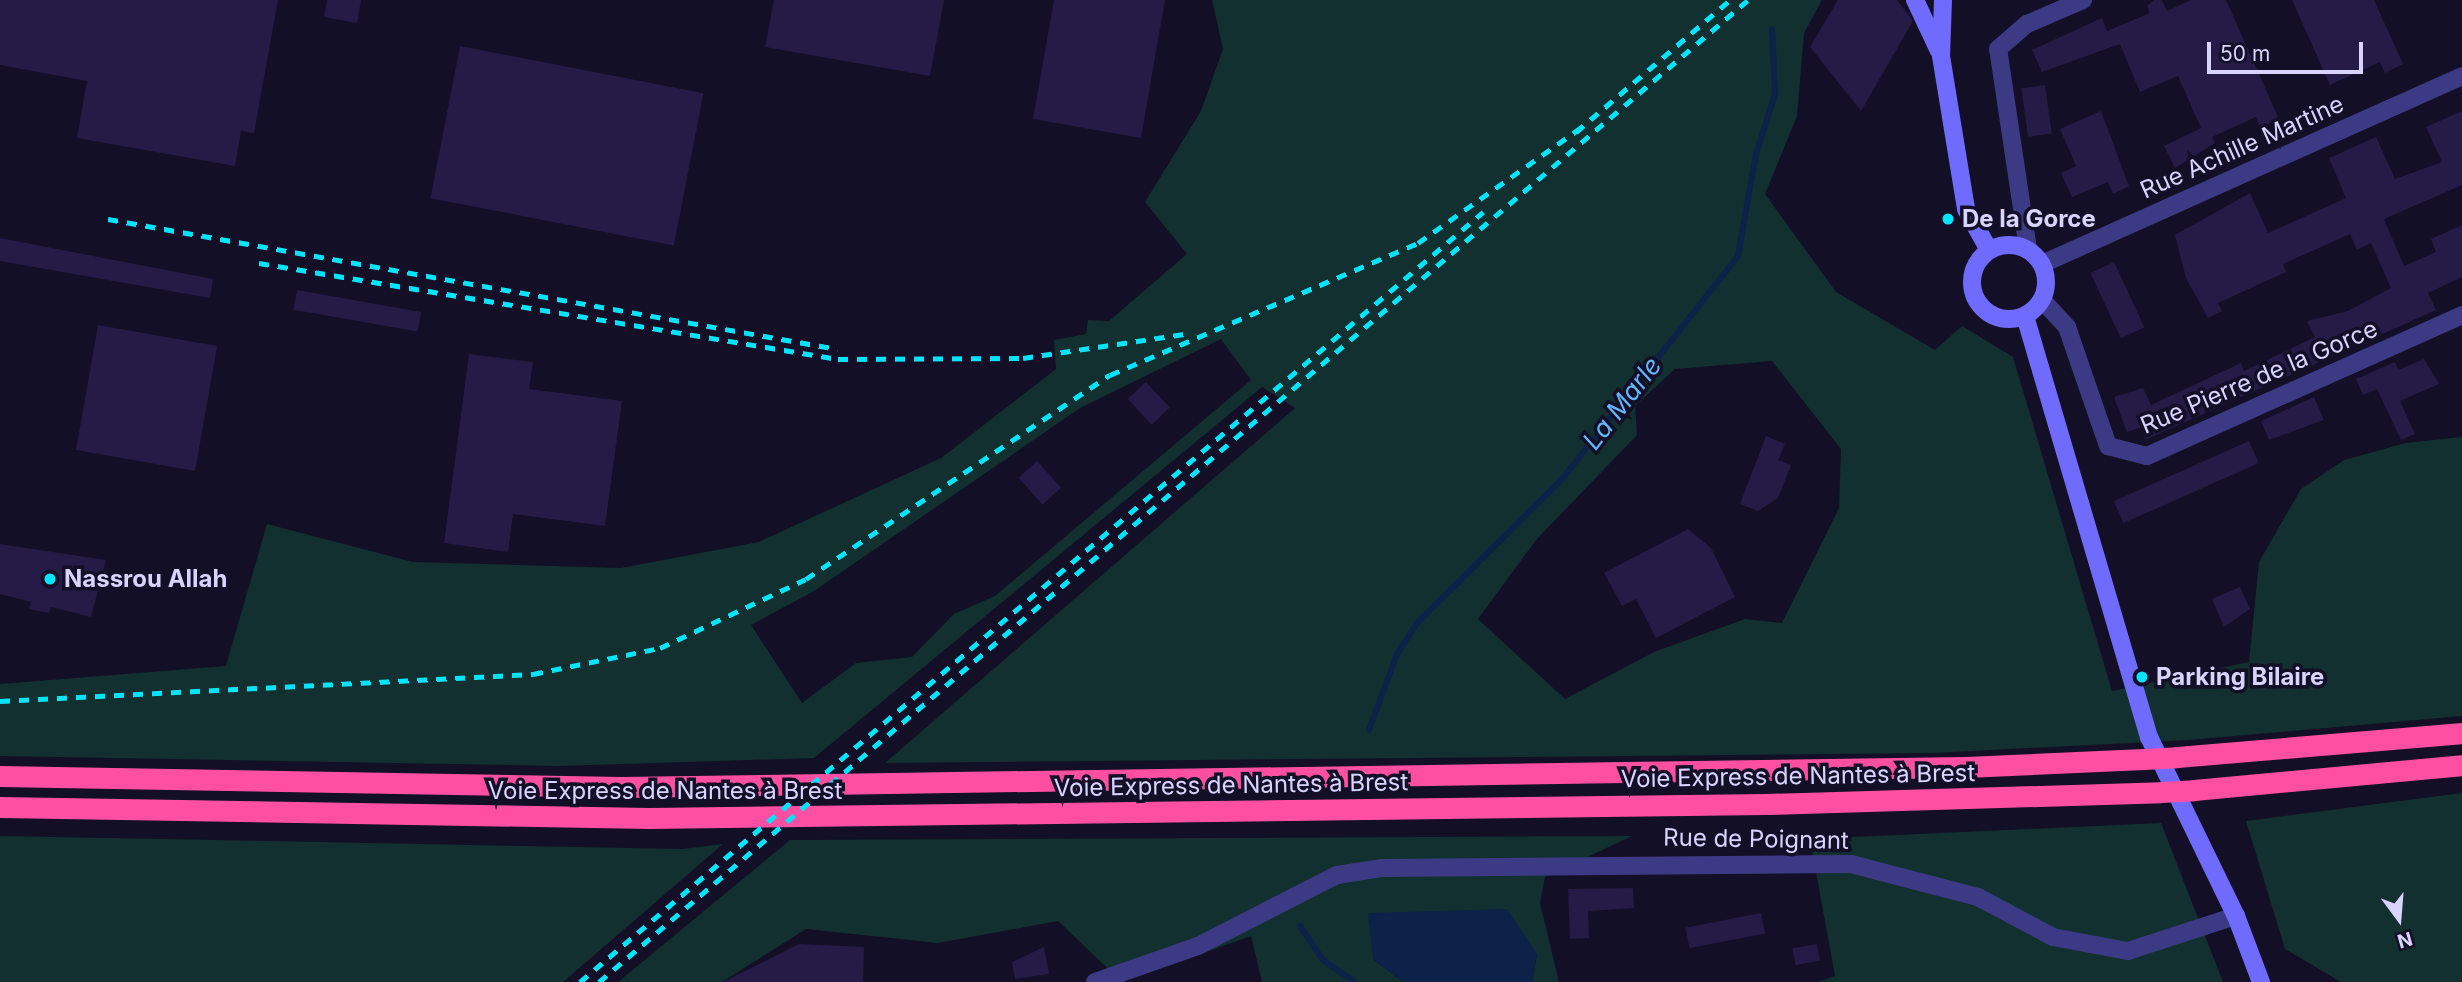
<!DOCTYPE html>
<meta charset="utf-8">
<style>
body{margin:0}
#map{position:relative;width:2462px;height:982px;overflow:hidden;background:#130f26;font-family:Inter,sans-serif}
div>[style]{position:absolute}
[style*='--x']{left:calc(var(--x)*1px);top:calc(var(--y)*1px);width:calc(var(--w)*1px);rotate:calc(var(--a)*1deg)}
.green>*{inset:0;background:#12302f}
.water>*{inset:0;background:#0c2248}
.stream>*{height:6px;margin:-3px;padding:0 3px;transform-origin:3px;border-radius:3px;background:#0c2248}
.building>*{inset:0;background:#241b47;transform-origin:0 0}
.street>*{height:18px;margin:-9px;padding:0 9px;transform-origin:9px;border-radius:9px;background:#3d3a85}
.secondary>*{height:18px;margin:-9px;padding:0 9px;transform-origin:9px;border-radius:9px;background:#6f6bff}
.secondary>.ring{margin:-9px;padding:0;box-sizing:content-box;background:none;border:18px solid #6f6bff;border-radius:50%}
.highway>*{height:21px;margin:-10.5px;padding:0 10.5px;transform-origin:10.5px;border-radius:10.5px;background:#ff4fa3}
.rail>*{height:5px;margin-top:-2.5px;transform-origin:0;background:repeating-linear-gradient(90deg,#00e5ff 0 10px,transparent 0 19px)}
.highway-bridge>*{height:21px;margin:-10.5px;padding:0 10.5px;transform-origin:10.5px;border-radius:10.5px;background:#ff4fa3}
.dots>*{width:19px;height:19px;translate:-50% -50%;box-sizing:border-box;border:4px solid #130f26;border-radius:50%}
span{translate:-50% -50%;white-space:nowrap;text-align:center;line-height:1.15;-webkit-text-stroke:7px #130f26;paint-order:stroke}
.street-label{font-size:24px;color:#d9d4ff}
.poi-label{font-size:24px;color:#d9d4ff;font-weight:700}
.left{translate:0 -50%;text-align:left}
.water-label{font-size:26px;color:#62b6ff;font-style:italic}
.north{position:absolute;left:2364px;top:884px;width:70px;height:70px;-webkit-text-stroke:5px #130f26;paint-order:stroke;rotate:164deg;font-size:19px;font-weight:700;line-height:28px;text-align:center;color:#d9d4ff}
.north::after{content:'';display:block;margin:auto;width:24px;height:32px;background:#d9d4ff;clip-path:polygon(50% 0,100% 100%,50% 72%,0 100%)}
.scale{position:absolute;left:2207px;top:42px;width:156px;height:32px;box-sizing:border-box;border:4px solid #d9d4ff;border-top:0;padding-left:9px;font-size:21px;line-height:24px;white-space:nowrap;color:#d9d4ff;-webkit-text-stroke:5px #130f26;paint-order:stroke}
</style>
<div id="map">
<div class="green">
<i style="clip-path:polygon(evenodd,1212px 0,1822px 0,1804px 33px,1797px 116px,1765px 194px,1836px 292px,1935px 350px,1962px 326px,2013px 357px,2112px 691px,2249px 662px,2259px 562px,2301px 489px,2344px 460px,2406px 443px,2462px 437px,2462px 716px,2189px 740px,1933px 753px,885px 763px,1295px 408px,1262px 387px,814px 758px,559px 766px,0 756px,0 684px,226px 666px,267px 524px,413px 562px,621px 568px,759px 542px,941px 458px,1056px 369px,1054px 340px,1086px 334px,1088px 320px,1109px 321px,1187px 254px,1145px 202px,1201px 111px,1223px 49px,1212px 0,1221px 339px,1251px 380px,995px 596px,954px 614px,912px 657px,856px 663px,802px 703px,751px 625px,814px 591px,1080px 408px,1221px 339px,1212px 0,1772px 361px,1841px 449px,1839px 508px,1782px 623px,1745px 619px,1654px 652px,1565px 699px,1478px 619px,1536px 540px,1637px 435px,1635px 406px,1675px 369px,1772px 361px)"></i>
<i style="clip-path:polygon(2462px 793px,2462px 982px,2341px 982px,2285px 949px,2246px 821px)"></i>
<i style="clip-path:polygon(2161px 823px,2223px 982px,1818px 982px,1835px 976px,1810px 839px)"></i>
<i style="clip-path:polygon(0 836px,683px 849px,723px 844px,563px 982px,0 982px)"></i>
<i style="clip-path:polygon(1632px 836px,1545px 877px,1540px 903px,1559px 982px,1532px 982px,1537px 954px,1373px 959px,1403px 982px,1262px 982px,1251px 936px,1122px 982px,1058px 921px,938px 943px,806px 929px,722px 982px,618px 982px,790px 840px)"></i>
</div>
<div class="water">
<i style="clip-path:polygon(1507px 909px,1537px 954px,1532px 982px,1403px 982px,1373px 959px,1368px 913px)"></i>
</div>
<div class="stream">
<i style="--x:1369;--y:730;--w:81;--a:-69.8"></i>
<i style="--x:1397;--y:654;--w:37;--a:-57"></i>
<i style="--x:1417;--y:623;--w:204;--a:-44.8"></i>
<i style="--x:1562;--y:479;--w:284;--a:-51.7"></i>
<i style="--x:1738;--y:256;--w:104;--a:-80"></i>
<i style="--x:1756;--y:154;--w:63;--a:-72.4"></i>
<i style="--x:1775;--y:94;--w:65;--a:-92.6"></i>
<i style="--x:1300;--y:926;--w:41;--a:55.9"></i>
<i style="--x:1323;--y:960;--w:38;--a:35"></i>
</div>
<div class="building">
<i style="clip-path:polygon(0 0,278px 0,254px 133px,241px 131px,235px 166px,77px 138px,87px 81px,0 65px)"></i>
<i style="clip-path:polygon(327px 0,361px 0,357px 23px,324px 17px)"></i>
<i style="clip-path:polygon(774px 0,944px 0,930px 76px,765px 47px)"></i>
<i style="clip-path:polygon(1054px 0,1165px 0,1141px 138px,1033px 119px)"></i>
<i style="clip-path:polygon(1838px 0,1897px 0,1913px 21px,1861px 111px,1810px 47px)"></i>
<i style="clip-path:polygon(2154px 0,2162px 0,2167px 11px,2191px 0,2226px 0,2279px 119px,2260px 127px,2256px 117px,2212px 137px,2215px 143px,2175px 168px,2164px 146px,2201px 128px,2178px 76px,2140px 92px,2120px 44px,2042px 72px,2032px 50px,2102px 18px,2107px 31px,2150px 13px,2147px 6px)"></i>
<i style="clip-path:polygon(2292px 0,2374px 0,2403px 64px,2385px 73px,2380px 62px,2330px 85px)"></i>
<i style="left:460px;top:46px;width:248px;height:155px;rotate:11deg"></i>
<i style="left:2045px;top:85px;width:49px;height:24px;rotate:82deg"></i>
<i style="clip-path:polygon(2101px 111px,2129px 186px,2113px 194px,2108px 182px,2072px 197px,2061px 173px,2076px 166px,2060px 129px)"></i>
<i style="clip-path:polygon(2462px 111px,2462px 185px,2384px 219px,2404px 266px,2436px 252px,2431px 239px,2462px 225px,2462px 277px,2428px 293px,2436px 310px,2145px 440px,2142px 427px,2127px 432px,2114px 397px,2143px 388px,2151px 405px,2241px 363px,2244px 371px,2315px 337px,2307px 321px,2348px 311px,2391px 288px,2371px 243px,2357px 250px,2350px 234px,2283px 264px,2286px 272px,2218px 303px,2222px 311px,2208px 318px,2186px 278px,2175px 235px,2250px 193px,2268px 233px,2346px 198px,2329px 158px,2376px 137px,2395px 179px,2442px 162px,2426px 127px)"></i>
<i style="clip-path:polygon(0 238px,213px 279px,210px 298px,0 261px)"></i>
<i style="left:2114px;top:262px;width:72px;height:26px;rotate:65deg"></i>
<i style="left:297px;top:290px;width:126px;height:20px;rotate:10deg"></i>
<i style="left:98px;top:325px;width:121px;height:127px;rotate:10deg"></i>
<i style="clip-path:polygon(469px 354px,533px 362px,529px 389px,622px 401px,605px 526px,513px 514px,508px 552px,444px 543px)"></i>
<i style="clip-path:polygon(2424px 359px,2439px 384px,2400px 401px,2415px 434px,2401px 440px,2377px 389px,2363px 395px,2356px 379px,2395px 362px,2398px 370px)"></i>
<i style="left:1146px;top:382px;width:35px;height:25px;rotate:47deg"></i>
<i style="clip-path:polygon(2314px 397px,2324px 420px,2269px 440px,2261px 421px)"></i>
<i style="clip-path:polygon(1766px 436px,1785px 444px,1778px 460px,1791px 465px,1778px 498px,1758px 511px,1740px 504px)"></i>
<i style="left:2249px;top:441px;width:24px;height:148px;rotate:66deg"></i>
<i style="left:1037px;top:461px;width:36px;height:25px;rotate:48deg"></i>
<i style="clip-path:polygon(1688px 529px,1711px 548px,1735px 597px,1656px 638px,1636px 599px,1622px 606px,1604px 573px)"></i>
<i style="clip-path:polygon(0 544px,106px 560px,91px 617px,51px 607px,49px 613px,29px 609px,31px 602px,0 594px)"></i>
<i style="clip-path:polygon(2240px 587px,2250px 609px,2224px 627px,2212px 599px)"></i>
<i style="clip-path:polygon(1633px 888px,1634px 908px,1588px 911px,1589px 938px,1570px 939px,1568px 889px)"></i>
<i style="left:1761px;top:913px;width:21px;height:77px;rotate:79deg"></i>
<i style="clip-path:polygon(799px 944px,864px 947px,863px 982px,723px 982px)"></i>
<i style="left:1817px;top:944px;width:17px;height:25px;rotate:80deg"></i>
<i style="clip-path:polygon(1044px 947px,1049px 974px,1015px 979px,1012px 962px)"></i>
</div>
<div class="street">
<i style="--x:2028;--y:249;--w:202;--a:-98.5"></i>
<i style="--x:1998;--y:49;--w:38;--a:-41"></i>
<i style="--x:2027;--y:24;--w:61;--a:-23.2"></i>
<i style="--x:2042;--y:264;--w:460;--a:-24.1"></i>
<i style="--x:2042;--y:300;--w:37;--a:47"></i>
<i style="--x:2067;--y:327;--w:126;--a:71"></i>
<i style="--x:2108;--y:446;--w:40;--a:14.4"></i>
<i style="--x:2147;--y:456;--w:345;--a:-24.1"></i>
<i style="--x:1095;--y:982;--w:109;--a:-19.3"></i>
<i style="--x:1198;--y:946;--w:156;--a:-27.1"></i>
<i style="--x:1337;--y:875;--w:46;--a:-8.8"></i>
<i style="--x:1382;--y:868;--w:469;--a:-0.5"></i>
<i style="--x:1851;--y:864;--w:131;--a:14.6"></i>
<i style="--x:1978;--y:897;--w:85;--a:28.1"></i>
<i style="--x:2053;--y:937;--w:76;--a:10.6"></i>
<i style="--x:2128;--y:951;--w:114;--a:-18"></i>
</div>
<div class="secondary">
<i style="--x:1915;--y:0;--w:56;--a:64.8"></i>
<i style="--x:1943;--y:0;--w:56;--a:92"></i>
<i style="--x:1941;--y:56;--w:155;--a:80.7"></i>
<i style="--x:1966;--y:209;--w:47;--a:60.7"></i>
<i class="ring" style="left:1972px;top:245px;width:56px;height:56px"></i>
<i style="--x:2025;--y:316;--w:439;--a:73.6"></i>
<i style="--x:2149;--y:737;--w:199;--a:64.1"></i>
<i style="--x:2236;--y:916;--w:71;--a:69.3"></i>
</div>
<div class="highway">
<i style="--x:2177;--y:757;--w:286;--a:-4.8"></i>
<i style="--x:0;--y:776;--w:621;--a:1.01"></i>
<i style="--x:621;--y:787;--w:1345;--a:-0.85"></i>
<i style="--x:1966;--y:767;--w:178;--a:-2.6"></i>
<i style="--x:2194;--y:790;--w:269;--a:-5.3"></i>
<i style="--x:0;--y:807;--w:649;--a:0.97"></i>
<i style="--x:649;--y:818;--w:1118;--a:-0.72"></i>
<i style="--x:1767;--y:804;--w:394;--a:-1.7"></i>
</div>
<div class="rail">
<i style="--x:1576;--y:132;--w:203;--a:-40.6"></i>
<i style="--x:108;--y:219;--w:741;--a:10.11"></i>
<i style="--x:259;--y:263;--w:587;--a:9.41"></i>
<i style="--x:838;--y:359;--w:185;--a:-0.3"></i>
<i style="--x:1023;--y:358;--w:163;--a:-8.5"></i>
<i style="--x:0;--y:701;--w:534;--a:-2.9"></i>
<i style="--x:533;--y:674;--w:130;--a:-11.6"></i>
<i style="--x:660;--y:648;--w:161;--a:-25.3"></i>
<i style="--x:806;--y:579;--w:366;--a:-33.9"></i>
<i style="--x:1110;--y:375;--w:335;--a:-23.2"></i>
<i style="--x:1418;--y:243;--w:201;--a:-35.3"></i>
<i style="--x:580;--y:982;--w:1187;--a:-40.45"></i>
<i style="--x:599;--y:982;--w:1511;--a:-40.52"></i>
</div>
<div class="highway-bridge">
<i style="--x:2144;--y:759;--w:33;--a:-3"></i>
<i style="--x:2161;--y:792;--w:33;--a:-3"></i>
</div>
<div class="dots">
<i style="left:1948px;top:219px;background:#00e5ff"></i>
<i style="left:50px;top:579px;background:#00e5ff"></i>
<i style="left:2142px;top:677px;background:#00e5ff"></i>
</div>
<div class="street-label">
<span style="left:2242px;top:147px;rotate:-24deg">Rue Achille Martine</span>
<span style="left:2259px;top:377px;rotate:-23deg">Rue Pierre de la Gorce</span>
<span style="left:1798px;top:776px;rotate:-1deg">Voie Express de Nantes à Brest</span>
<span style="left:1231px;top:785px;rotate:-1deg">Voie Express de Nantes à Brest</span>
<span style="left:665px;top:791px">Voie Express de Nantes à Brest</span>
<span style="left:1756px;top:839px;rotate:1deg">Rue de Poignant</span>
</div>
<div class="poi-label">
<span class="left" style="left:1962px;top:219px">De la Gorce</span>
<span class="left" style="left:64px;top:579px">Nassrou Allah</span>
<span class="left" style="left:2156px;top:677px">Parking Bilaire</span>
</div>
<div class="water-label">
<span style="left:1622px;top:403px;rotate:-52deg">La Marle</span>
</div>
<div class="north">N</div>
<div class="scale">50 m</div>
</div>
